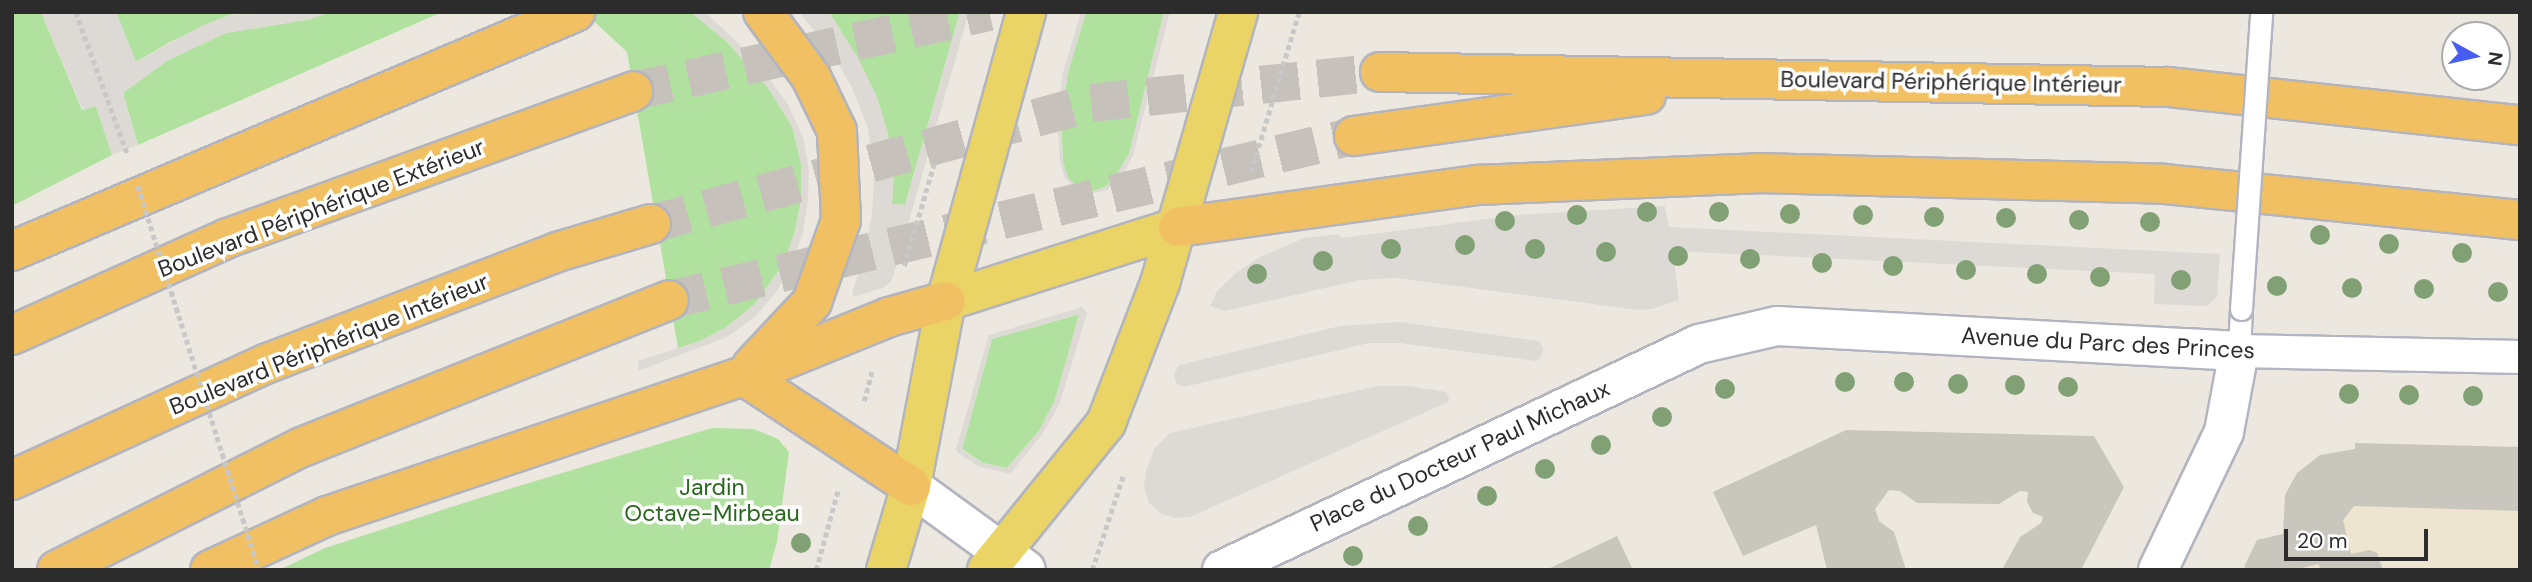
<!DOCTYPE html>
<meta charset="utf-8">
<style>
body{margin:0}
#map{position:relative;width:2532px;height:582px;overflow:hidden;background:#ede8df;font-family:"DM Sans",sans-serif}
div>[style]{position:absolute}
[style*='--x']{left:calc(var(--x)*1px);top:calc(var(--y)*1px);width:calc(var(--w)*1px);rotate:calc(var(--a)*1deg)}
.education>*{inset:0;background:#ede5cf}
.green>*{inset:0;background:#b1e19e}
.plaza>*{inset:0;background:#dddad6}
.building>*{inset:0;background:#c9c6bd}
.trunk-tunnel>*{height:38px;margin-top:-19px;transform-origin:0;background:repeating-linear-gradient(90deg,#c6c2bb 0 38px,transparent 0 57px)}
.path>*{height:4.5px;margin-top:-2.25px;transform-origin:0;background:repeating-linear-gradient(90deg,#c8c8c8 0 5px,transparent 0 8.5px)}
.roads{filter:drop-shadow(2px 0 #b2b4bf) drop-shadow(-2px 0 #b2b4bf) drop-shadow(0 2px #b2b4bf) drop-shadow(0 -2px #b2b4bf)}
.service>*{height:21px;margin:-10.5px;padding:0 10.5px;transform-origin:10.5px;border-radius:10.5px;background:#fff}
.pedestrian>*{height:32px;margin:-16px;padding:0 16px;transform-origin:16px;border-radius:16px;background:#fff}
.minor>*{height:38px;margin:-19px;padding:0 19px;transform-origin:19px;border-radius:19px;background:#fff}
.primary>*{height:38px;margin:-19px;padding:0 19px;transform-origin:19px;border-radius:19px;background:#ebd466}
.trunk>*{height:38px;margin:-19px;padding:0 19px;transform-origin:19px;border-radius:19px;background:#f1c063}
.path-bridge>*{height:4.5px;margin-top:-2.25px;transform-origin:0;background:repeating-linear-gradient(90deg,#c8c8c8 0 5px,transparent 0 8.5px)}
.bridges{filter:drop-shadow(2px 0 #b2b4bf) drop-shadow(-2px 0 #b2b4bf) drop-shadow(0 2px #b2b4bf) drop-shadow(0 -2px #b2b4bf)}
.service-bridge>*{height:21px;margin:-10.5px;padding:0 10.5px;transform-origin:10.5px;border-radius:10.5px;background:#fff}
.trees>*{width:20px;height:20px;margin:-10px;border-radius:50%;background:#81a175}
span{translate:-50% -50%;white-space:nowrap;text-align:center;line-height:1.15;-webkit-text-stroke:7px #fff;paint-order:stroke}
.street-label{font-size:23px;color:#2c2c2c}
.park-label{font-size:23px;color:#29671e}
.frame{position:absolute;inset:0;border:14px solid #2c2c2c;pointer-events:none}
.north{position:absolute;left:2441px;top:21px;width:70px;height:70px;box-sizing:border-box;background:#fff;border:2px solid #ababab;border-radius:50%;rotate:98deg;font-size:19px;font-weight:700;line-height:28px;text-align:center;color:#2c2c2c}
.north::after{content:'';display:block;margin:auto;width:24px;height:32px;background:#475cf2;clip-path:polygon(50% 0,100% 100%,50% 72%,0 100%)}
.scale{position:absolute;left:2284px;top:529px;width:144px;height:32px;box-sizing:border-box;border:4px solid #2c2c2c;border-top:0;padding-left:9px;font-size:21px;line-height:24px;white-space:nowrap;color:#2c2c2c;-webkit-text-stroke:5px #fff;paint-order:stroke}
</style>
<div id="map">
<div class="education">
<i style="clip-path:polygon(2355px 443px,2520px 447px,2520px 570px,2242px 570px,2257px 540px,2283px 534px,2285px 495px,2297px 473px,2320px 455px,2355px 449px)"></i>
</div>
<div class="green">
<i style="clip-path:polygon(12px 12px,41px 12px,82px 110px,96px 106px,112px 155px,12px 206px)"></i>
<i style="clip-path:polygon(116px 12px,247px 12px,229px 15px,170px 42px,136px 62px)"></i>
<i style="clip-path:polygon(329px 12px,442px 12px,138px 145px,123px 93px,168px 60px,226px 33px,311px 19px)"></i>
<i style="clip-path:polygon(584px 12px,691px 12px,726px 41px,767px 86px,792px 126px,801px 163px,801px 201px,794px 235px,782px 266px,755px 304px,725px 328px,700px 341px,678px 348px,627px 52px)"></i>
<i style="clip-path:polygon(829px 12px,960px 12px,905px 205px,892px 204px,894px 167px,859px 60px)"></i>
<i style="clip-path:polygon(1086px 12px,1164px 12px,1129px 154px,1115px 177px,1105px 187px,1094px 191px,1079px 189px,1068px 178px,1063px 162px,1061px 118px,1068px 72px)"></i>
<i style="clip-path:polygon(1080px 314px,1055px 400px,1039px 431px,1007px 468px,983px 463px,962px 449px,992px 339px)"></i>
<i style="clip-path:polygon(712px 428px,754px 429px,778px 439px,789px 452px,777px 542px,769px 570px,279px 570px,325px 548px,476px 499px)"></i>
</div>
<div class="plaza">
<i style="clip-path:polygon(41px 12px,116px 12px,136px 62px,201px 26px,229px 15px,329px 12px,311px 19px,226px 33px,168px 60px,123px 93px,138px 145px,112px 155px,96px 106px,83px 110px)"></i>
<i style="clip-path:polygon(691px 12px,705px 12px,737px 42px,766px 74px,789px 106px,803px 138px,809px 168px,808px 199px,803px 233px,791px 264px,777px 291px,755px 317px,727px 337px,638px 371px,638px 361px,700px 341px,725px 328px,755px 304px,782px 266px,794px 235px,801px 201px,801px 163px,792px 126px,767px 86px,726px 41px)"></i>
<i style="clip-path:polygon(799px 12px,829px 12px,859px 60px,877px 97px,888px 133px,894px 167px,892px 204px,905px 205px,960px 12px,969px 12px,892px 280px,885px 287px,854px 297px,852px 293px,865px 254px,872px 214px,874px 173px,868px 128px,852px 88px,834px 56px)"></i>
<i style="clip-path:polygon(1081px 12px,1086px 12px,1068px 72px,1061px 118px,1063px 162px,1068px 178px,1079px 189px,1094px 191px,1105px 187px,1115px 177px,1129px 154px,1164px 12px,1170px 12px,1133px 155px,1121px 178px,1107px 190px,1094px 193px,1079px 191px,1065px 179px,1060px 162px,1057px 118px,1063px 72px)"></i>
<i style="clip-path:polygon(1665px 206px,1669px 227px,2220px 254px,2217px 297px,2207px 306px,2154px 304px,2155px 274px,1673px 251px,1679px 300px,1652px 309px,1638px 310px,1396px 278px,1360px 280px,1225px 311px,1210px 306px,1217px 291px,1236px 273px,1258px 258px,1304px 238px,1338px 234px,1341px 238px,1517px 215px)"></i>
<i style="clip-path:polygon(evenodd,1082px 307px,1087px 313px,1060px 403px,1043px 433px,1010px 474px,980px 467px,958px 453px,956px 449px,989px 335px,1082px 307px,1079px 314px,1055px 400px,1039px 431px,1007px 468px,983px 463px,962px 450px,992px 339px,1079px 314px)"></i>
<i style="clip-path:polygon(1400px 322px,1539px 341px,1543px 348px,1542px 355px,1536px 361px,1400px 343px,1369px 343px,1184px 387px,1176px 383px,1174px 374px,1179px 365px,1340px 326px)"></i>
<i style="clip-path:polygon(1377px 386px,1408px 386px,1446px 392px,1449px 397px,1448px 402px,1190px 517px,1176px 518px,1162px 514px,1149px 503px,1144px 487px,1146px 471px,1154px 449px,1170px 433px)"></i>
</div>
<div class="building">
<i style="clip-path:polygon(1846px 430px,2094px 436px,2124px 487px,2081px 570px,2002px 570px,2020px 537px,2041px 523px,2043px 517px,2033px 513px,2027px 502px,2028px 492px,2020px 491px,1999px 504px,1917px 503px,1900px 491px,1889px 490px,1875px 509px,1879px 521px,1894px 532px,1906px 570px,1827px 570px,1816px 525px,1743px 556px,1713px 492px)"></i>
<i style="clip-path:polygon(2355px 443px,2520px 447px,2520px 511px,2354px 506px,2343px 520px,2351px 554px,2370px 550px,2377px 553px,2383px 570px,2320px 570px,2319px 564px,2293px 570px,2252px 570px,2244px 567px,2257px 540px,2283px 534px,2285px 495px,2297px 473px,2320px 455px,2355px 449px)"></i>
<i style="clip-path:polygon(1617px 536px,1633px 570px,1546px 570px)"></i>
</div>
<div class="trunk-tunnel">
<i style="--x:633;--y:91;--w:365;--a:-12.5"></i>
<i style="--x:651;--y:224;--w:456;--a:-15.4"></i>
<i style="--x:1091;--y:103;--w:291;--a:-6.1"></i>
<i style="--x:669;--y:300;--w:704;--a:-13.46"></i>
</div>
<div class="path">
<i style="--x:76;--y:12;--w:153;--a:70.1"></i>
<i style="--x:1251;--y:172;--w:167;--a:-73.3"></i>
<i style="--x:904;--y:266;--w:109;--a:-73.6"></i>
<i style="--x:864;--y:401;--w:30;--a:-75"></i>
<i style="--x:816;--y:570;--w:83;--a:-74.6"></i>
<i style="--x:1092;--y:570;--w:99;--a:-71.7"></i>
</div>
<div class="roads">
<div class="service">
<i style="--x:2239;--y:351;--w:42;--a:-87.3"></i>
</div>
<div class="pedestrian">
<i style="--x:2239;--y:351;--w:281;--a:1.2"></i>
</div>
<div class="minor">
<i style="--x:911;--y:486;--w:142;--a:36.1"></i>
<i style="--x:1222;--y:570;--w:528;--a:-25.35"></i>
<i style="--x:1699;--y:344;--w:80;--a:-13"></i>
<i style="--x:1777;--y:326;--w:463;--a:3.1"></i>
<i style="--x:2239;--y:351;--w:82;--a:100.5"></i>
<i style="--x:2224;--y:432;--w:153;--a:115.6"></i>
</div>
<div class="primary">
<i style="--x:946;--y:301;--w:244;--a:-17.7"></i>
<i style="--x:886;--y:570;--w:88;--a:-73.4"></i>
<i style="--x:911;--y:486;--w:188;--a:-79.3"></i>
<i style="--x:946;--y:301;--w:300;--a:-74.5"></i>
<i style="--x:987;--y:570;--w:189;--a:-51"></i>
<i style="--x:1106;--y:423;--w:150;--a:-68.9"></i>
<i style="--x:1160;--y:283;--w:282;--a:-73.9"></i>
</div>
<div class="trunk">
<i style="--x:1380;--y:72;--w:788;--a:1.09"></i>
<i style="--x:2168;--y:87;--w:354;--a:6.2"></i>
<i style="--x:1354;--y:136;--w:295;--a:-8"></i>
<i style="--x:1178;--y:227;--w:302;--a:-8"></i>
<i style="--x:1477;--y:185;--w:281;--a:-2.4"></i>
<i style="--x:1758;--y:173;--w:407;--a:1.5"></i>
<i style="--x:2165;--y:184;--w:357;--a:5.8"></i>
<i style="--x:12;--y:251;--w:612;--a:-23"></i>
<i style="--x:12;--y:335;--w:237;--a:-24.2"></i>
<i style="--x:228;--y:238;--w:431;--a:-19.9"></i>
<i style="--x:752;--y:366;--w:88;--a:-46.8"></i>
<i style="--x:812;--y:302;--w:87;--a:-70.5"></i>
<i style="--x:841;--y:220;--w:89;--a:-92.6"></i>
<i style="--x:837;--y:131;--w:60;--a:-115.7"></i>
<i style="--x:811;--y:77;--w:81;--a:-126.4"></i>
<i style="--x:744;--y:376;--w:200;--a:33.4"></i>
<i style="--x:12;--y:480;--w:281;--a:-24.6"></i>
<i style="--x:268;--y:363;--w:310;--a:-21"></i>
<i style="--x:557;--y:252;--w:98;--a:-16.6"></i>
<i style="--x:57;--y:570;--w:274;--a:-26.7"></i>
<i style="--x:302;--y:447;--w:395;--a:-21.8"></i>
<i style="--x:210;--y:570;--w:129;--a:-24.8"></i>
<i style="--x:327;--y:516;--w:440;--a:-18.6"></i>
<i style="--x:744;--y:376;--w:157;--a:-22.1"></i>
<i style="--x:889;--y:317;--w:59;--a:-15.7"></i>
</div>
</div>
<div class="path-bridge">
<i style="--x:138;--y:186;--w:403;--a:72.5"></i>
</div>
<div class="bridges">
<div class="service-bridge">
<i style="--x:2241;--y:309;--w:298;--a:-86.1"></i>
</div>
</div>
<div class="trees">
<i style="left:1647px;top:212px"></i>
<i style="left:1719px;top:212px"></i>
<i style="left:1790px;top:214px"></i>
<i style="left:1577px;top:215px"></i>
<i style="left:1863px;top:215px"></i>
<i style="left:1934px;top:217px"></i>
<i style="left:2006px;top:218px"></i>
<i style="left:2079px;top:220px"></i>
<i style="left:1505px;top:221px"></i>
<i style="left:2150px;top:222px"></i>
<i style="left:2320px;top:235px"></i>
<i style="left:2389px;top:244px"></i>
<i style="left:1465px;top:245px"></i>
<i style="left:1391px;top:249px"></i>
<i style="left:1535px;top:249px"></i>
<i style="left:1606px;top:252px"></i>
<i style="left:2462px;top:253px"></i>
<i style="left:1678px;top:256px"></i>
<i style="left:1750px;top:259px"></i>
<i style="left:1323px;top:261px"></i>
<i style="left:1822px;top:263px"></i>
<i style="left:1893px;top:266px"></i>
<i style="left:1966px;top:270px"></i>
<i style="left:1257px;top:274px"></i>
<i style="left:2037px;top:274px"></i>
<i style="left:2100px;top:277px"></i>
<i style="left:2181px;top:280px"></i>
<i style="left:2277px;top:286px"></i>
<i style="left:2352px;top:288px"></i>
<i style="left:2424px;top:289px"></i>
<i style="left:2498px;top:292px"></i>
<i style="left:1845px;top:382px"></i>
<i style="left:1904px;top:382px"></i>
<i style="left:1958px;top:384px"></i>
<i style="left:2015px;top:385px"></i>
<i style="left:2068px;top:387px"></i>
<i style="left:1725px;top:389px"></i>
<i style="left:2349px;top:394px"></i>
<i style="left:2409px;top:395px"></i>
<i style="left:2473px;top:396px"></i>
<i style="left:1662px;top:417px"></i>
<i style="left:1601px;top:445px"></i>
<i style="left:1545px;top:469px"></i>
<i style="left:1487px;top:496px"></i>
<i style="left:1418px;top:526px"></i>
<i style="left:801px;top:543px"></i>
<i style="left:1353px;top:556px"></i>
</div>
<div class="street-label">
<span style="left:1951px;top:82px;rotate:1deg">Boulevard Périphérique Intérieur</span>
<span style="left:321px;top:208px;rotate:-21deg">Boulevard Périphérique Extérieur</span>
<span style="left:2108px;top:343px;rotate:3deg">Avenue du Parc des Princes</span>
<span style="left:329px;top:344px;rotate:-22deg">Boulevard Périphérique Intérieur</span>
<span style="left:1460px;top:456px;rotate:-25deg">Place du Docteur Paul Michaux</span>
</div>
<div class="park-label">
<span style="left:712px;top:500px">Jardin<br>Octave-Mirbeau</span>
</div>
<div class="frame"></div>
<div class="north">N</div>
<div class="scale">20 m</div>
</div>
